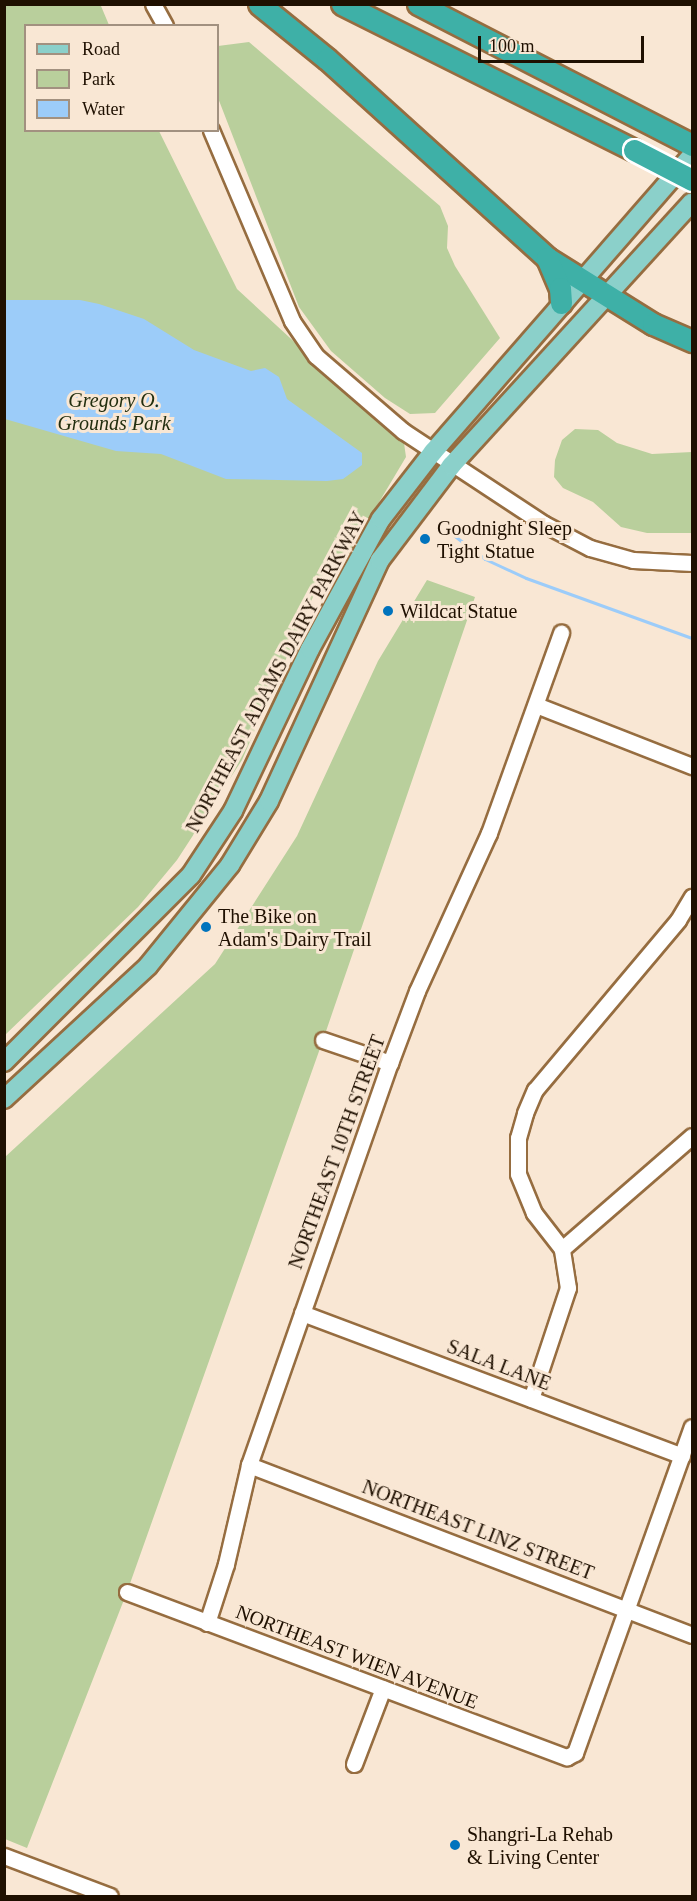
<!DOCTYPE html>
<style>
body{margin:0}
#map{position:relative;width:697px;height:1901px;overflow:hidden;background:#f9e7d4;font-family:Georgia,serif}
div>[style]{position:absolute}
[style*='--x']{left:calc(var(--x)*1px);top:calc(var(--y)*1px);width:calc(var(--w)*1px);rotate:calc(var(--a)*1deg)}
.green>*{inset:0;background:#b9cf9c}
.water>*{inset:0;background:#9cccf9}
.stream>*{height:3px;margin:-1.5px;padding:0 1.5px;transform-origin:1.5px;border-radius:1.5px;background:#9cccf9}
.roads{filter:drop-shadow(2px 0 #966d40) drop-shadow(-2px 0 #966d40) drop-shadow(0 2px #966d40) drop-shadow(0 -2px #966d40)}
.minor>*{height:15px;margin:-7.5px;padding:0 7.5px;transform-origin:7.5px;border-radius:7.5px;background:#fff}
.major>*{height:18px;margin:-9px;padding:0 9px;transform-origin:9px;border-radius:9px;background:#8bd0ca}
.highway>*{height:21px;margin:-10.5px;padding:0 10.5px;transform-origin:10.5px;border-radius:10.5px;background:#3eb0a7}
.bridges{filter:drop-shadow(2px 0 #fff) drop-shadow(-2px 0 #fff) drop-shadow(0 2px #fff) drop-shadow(0 -2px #fff)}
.highway-bridge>*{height:21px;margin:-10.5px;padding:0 10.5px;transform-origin:10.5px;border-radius:10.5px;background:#3eb0a7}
.dots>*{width:16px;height:16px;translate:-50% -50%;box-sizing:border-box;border:3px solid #f9e7d4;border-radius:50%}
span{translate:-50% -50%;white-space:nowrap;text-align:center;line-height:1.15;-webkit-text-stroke:6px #f9e7d4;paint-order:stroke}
.park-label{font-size:20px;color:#222e0f;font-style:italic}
.poi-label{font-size:20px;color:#1f1001}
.left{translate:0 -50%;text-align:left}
.street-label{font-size:20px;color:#1f1001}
.frame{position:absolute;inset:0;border:6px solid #1f1001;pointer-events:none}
.legend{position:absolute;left:24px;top:24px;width:195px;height:108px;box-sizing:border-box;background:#f9e7d4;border:2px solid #a29180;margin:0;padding:8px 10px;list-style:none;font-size:18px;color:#1f1001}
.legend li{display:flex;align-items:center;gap:12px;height:30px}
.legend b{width:30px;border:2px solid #a29180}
.scale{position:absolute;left:478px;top:36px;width:166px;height:27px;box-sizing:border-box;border:3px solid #1f1001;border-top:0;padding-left:8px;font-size:18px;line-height:21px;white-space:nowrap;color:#1f1001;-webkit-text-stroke:4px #f9e7d4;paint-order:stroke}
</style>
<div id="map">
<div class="green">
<i style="clip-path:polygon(5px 5px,101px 6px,109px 25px,26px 26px,26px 130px,159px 131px,237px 289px,404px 443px,406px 457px,338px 571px,326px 567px,242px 760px,177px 860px,138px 907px,5px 1035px)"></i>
<i style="clip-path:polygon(249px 42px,440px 206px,448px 226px,447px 248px,455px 266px,500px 338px,435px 413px,410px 414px,385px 398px,331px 351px,299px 307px,218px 98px,218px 46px)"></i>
<i style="clip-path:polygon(575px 429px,598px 430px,617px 443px,652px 454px,692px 452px,692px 533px,647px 533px,621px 527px,593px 502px,563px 488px,554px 477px,555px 460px,562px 440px)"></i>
<i style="clip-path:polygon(427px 580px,475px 597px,323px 1040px,127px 1592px,27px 1848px,5px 1839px,5px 1157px,215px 964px,297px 836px,378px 661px)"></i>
</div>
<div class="water">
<i style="clip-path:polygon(5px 300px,80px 300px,99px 304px,144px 319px,194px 350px,251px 371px,265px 368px,279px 377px,287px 399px,362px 453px,362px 465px,343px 479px,327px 481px,226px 479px,161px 454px,116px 451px,5px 419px)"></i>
</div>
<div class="stream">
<i style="--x:452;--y:534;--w:41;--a:37.1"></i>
<i style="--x:485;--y:559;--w:45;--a:24.9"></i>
<i style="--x:526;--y:578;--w:177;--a:19.9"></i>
</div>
<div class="roads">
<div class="minor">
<i style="--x:153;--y:4;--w:25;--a:61"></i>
<i style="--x:211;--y:130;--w:207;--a:67"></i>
<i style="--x:292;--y:321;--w:42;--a:55.6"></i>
<i style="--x:316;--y:356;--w:115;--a:40.8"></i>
<i style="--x:403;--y:431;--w:169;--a:33.4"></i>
<i style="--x:544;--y:524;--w:52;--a:27.6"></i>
<i style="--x:590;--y:548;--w:45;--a:15.6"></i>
<i style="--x:633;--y:560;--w:59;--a:2.9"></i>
<i style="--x:536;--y:705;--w:168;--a:21.4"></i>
<i style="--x:323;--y:1040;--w:71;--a:18.9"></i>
<i style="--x:562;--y:1249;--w:172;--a:-41"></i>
<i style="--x:302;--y:1313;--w:406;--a:20.6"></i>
<i style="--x:531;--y:1399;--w:117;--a:-71.6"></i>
<i style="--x:568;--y:1288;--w:39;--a:-99"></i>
<i style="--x:562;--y:1249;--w:46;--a:-127.9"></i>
<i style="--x:534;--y:1213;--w:42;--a:-112.3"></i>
<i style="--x:518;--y:1174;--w:36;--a:-90"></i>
<i style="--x:518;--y:1138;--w:26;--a:-74"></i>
<i style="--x:525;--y:1113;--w:25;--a:-67"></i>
<i style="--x:535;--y:1090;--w:222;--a:-49.9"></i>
<i style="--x:678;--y:920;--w:27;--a:-59"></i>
<i style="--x:249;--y:1465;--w:474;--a:21"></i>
<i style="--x:127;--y:1592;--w:470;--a:20.6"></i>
<i style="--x:207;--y:1623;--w:62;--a:-72.1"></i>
<i style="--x:226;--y:1564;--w:102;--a:-76.9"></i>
<i style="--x:249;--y:1465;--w:426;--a:-70.7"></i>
<i style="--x:390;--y:1063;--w:77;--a:-69.4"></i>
<i style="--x:417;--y:991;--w:174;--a:-65.5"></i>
<i style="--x:489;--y:833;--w:213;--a:-70.2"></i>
<i style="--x:567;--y:1757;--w:9;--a:-27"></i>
<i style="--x:575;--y:1753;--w:346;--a:-70.3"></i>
<i style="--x:354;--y:1764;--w:81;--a:-69.1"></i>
<i style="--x:4;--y:1856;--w:113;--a:20.7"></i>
</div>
<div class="major">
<i style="--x:4;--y:1062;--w:264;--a:-45"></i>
<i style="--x:191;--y:875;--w:77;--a:-56.7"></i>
<i style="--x:233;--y:811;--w:179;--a:-64.6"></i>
<i style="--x:310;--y:649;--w:148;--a:-61.4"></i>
<i style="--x:381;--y:519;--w:85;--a:-52.2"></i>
<i style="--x:433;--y:452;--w:394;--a:-48.9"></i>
<i style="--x:4;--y:1099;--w:196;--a:-42.7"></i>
<i style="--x:148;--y:966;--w:130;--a:-50.9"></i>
<i style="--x:230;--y:865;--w:75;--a:-58.6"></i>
<i style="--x:269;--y:801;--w:265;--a:-65.3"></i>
<i style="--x:380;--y:560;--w:118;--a:-52.9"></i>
<i style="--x:451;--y:466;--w:357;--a:-47.6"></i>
</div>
<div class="highway">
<i style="--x:259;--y:4;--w:87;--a:39"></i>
<i style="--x:327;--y:59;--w:297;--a:42.1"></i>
<i style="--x:547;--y:258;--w:125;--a:31.9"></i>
<i style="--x:653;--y:324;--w:43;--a:23.6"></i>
<i style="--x:342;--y:4;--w:326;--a:26.6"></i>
<i style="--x:418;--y:4;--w:308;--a:27.2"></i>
<i style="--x:547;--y:258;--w:33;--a:67"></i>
<i style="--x:560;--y:288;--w:15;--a:86"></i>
</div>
</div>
<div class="bridges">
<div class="highway-bridge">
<i style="--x:634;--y:150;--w:65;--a:27.3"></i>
</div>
</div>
<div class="dots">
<i style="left:425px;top:539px;background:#0073bd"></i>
<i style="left:388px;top:611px;background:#0073bd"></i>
<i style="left:206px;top:927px;background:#0073bd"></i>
<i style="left:455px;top:1845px;background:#0073bd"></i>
</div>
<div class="park-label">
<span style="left:114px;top:412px">Gregory O.<br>Grounds Park</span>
</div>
<div class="poi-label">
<span class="left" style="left:437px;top:540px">Goodnight Sleep<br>Tight Statue</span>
<span class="left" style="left:400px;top:611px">Wildcat Statue</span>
<span class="left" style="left:218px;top:928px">The Bike on<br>Adam's Dairy Trail</span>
<span class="left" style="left:467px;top:1846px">Shangri-La Rehab<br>&amp; Living Center</span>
</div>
<div class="street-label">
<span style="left:276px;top:672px;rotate:-62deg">NORTHEAST ADAMS DAIRY PARKWAY</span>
<span style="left:337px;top:1152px;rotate:-70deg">NORTHEAST 10TH STREET</span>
<span style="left:499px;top:1365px;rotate:21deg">SALA LANE</span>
<span style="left:478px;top:1530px;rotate:21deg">NORTHEAST LINZ STREET</span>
<span style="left:357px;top:1657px;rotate:21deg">NORTHEAST WIEN AVENUE</span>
</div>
<div class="frame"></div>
<ul class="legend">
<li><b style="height:8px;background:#8bd0ca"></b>Road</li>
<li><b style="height:16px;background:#b9cf9c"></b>Park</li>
<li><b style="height:16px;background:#9cccf9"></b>Water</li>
</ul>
<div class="scale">100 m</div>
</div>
